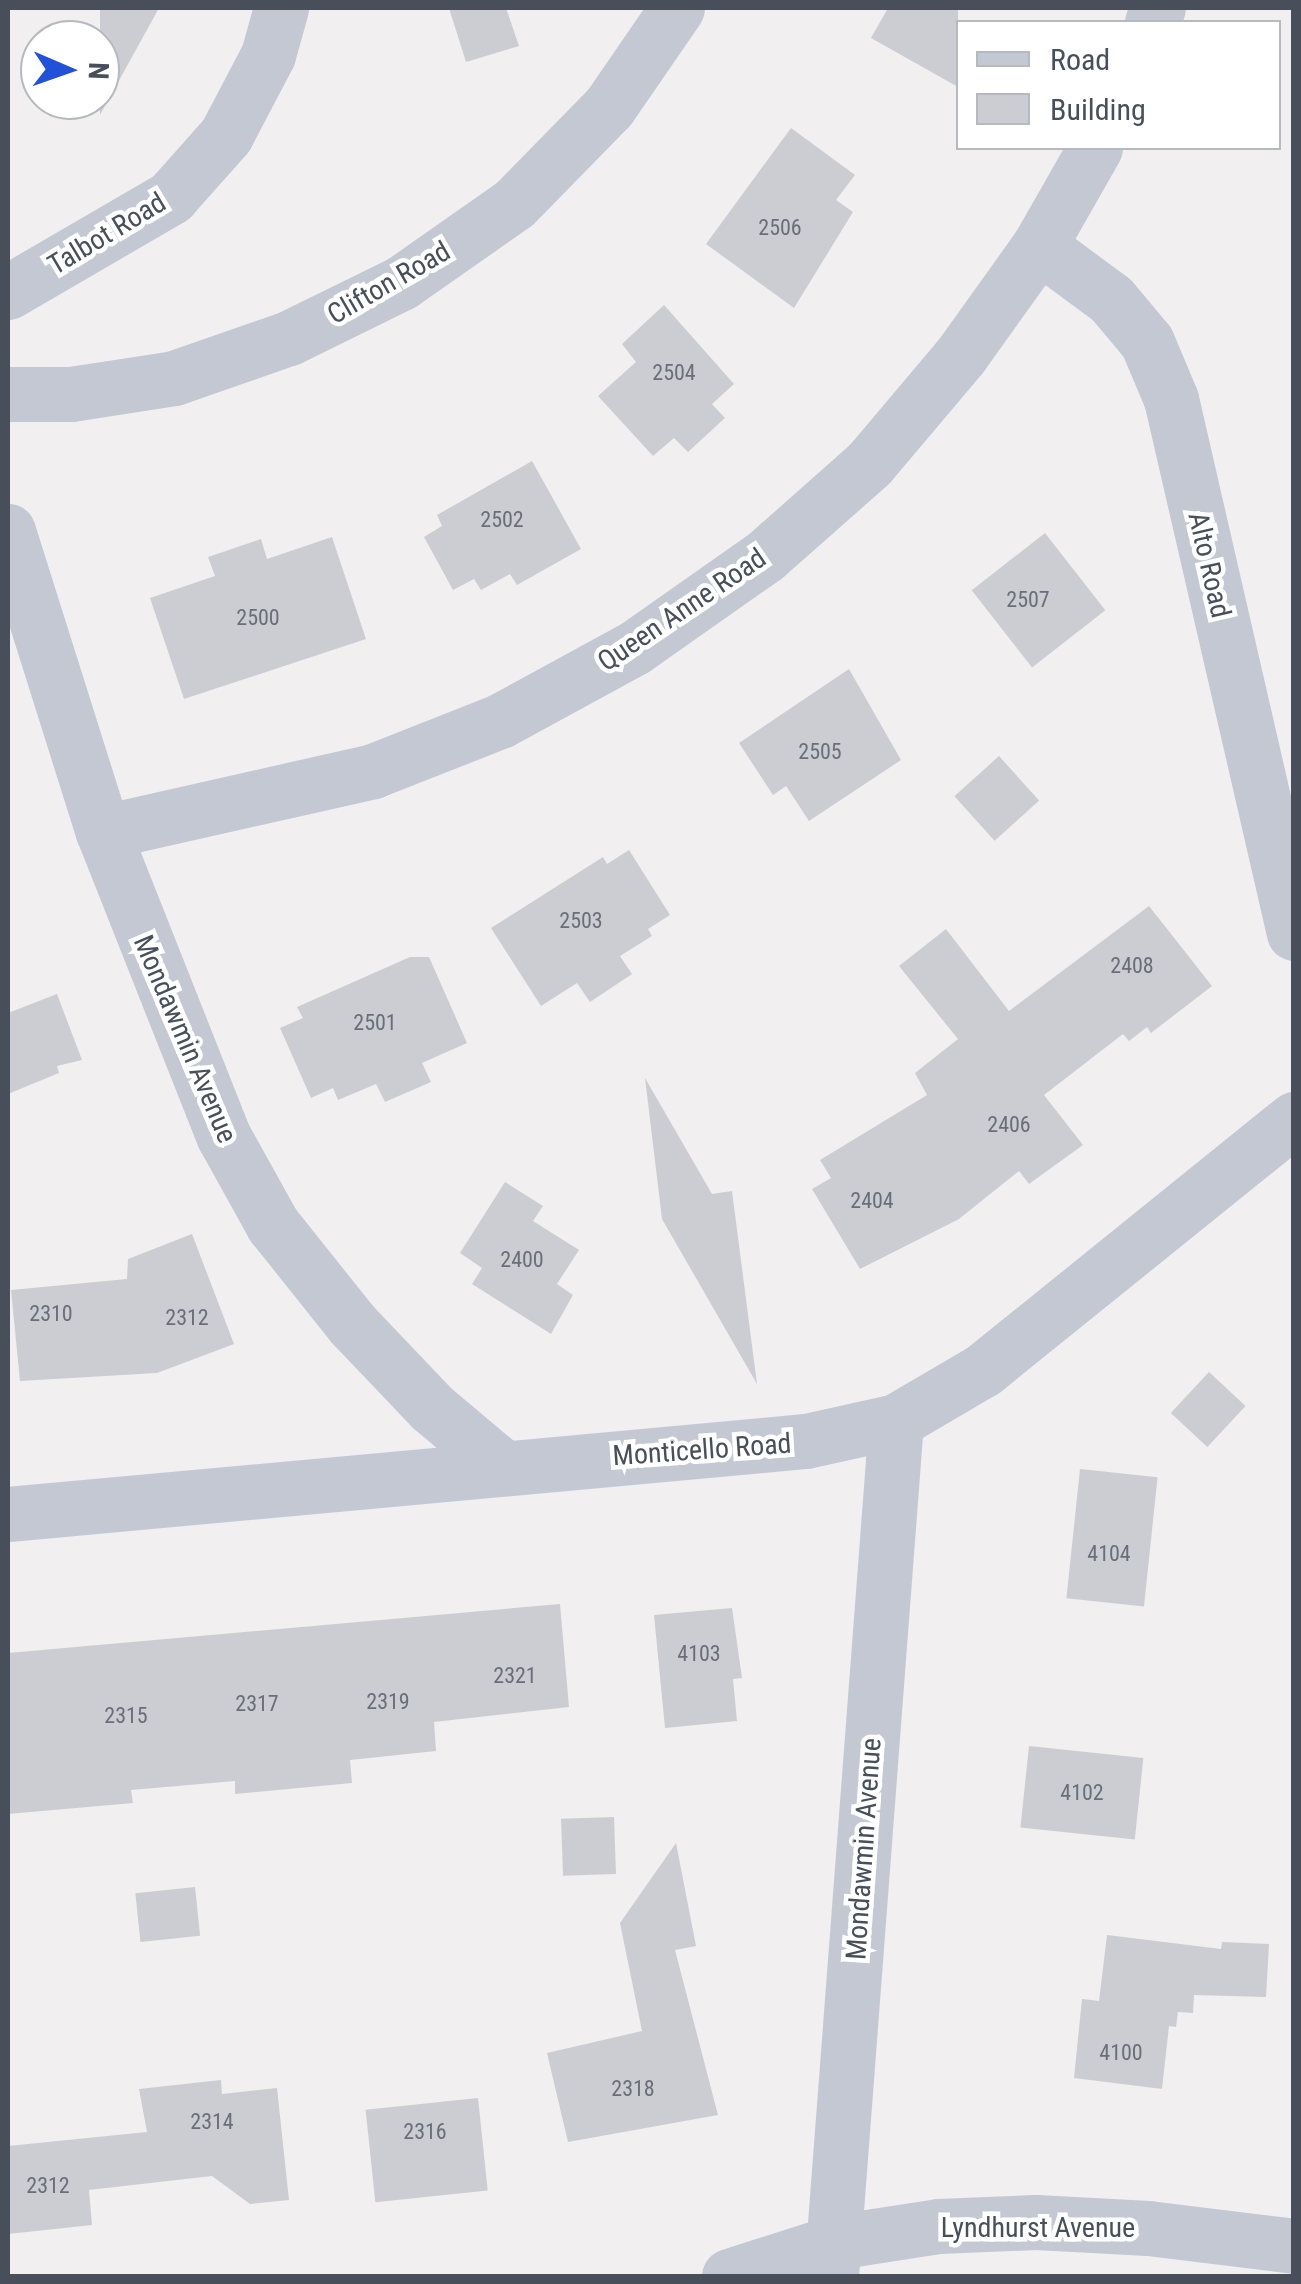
<!DOCTYPE html>
<style>
body{margin:0}
#map{position:relative;width:1301px;height:2284px;overflow:hidden;background:#f1efef;font-family:"Roboto Condensed",sans-serif}
div>[style]{position:absolute}
[style*='--x']{left:calc(var(--x)*1px);top:calc(var(--y)*1px);width:calc(var(--w)*1px);rotate:calc(var(--a)*1deg)}
.building>*{inset:0;background:#cccdd3;transform-origin:0 0}
.minor>*{height:55px;margin:-27.5px;padding:0 27.5px;transform-origin:27.5px;border-radius:27.5px;background:#c3c8d3}
.tertiary>*{height:55px;margin:-27.5px;padding:0 27.5px;transform-origin:27.5px;border-radius:27.5px;background:#c3c8d3}
span{translate:-50% -50%;white-space:nowrap;text-align:center;line-height:1.15;-webkit-text-stroke:9px #fff;paint-order:stroke}
.number-label{font-size:22px;color:#696e79}
.number-label span{-webkit-text-stroke-width:0}
.street-label{font-size:28px;color:#484f5b}
.frame{position:absolute;inset:0;border:10px solid #484f5b;pointer-events:none}
.legend{position:absolute;left:956px;top:20px;width:325px;height:130px;box-sizing:border-box;background:#fff;border:2px solid #b6b9bd;margin:0;padding:12px 18px;list-style:none;font-size:30px;color:#484f5b}
.legend li{display:flex;align-items:center;gap:20px;height:50px}
.legend b{width:50px;border:2px solid #b6b9bd}
.north{position:absolute;left:20px;top:20px;width:100px;height:100px;box-sizing:border-box;background:#fff;border:2px solid #b6b9bd;border-radius:50%;rotate:92deg;font-size:28px;font-weight:700;line-height:40px;text-align:center;color:#484f5b}
.north::after{content:'';display:block;margin:auto;width:35px;height:45px;background:#2151d9;clip-path:polygon(50% 0,100% 100%,50% 72%,0 100%)}
</style>
<div id="map">
<div class="building">
<i style="clip-path:polygon(100px 8px,159px 8px,100px 115px)"></i>
<i style="clip-path:polygon(449px 8px,506px 8px,519px 46px,466px 62px)"></i>
<i style="clip-path:polygon(888px 8px,958px 8px,958px 87px,871px 38px)"></i>
<i style="clip-path:polygon(791px 128px,855px 175px,836px 200px,853px 212px,794px 308px,706px 244px)"></i>
<i style="clip-path:polygon(664px 305px,734px 384px,712px 404px,725px 418px,688px 452px,674px 438px,653px 456px,598px 396px,636px 362px,622px 344px)"></i>
<i style="clip-path:polygon(532px 461px,581px 549px,517px 585px,510px 574px,481px 590px,474px 579px,453px 590px,424px 537px,442px 526px,437px 515px)"></i>
<i style="left:1045px;top:533px;width:98px;height:93px;rotate:52deg"></i>
<i style="clip-path:polygon(332px 537px,366px 639px,184px 699px,150px 598px,215px 576px,208px 557px,261px 539px,267px 559px)"></i>
<i style="clip-path:polygon(849px 669px,901px 760px,809px 821px,786px 786px,773px 795px,739px 743px)"></i>
<i style="left:999px;top:756px;width:60px;height:60px;rotate:48deg"></i>
<i style="clip-path:polygon(629px 850px,670px 915px,648px 929px,652px 936px,620px 956px,632px 974px,590px 1002px,577px 983px,541px 1006px,491px 928px,603px 857px,607px 864px)"></i>
<i style="clip-path:polygon(1149px 906px,1212px 986px,1151px 1033px,1147px 1027px,1129px 1041px,1123px 1034px,1044px 1095px,1083px 1145px,1029px 1184px,1019px 1171px,959px 1219px,860px 1269px,812px 1189px,831px 1178px,820px 1160px,927px 1095px,915px 1073px,958px 1039px,899px 966px,946px 929px,1009px 1011px)"></i>
<i style="clip-path:polygon(410px 957px,429px 957px,467px 1043px,422px 1063px,431px 1082px,385px 1102px,376px 1084px,338px 1100px,333px 1088px,311px 1098px,280px 1028px,303px 1018px,297px 1007px)"></i>
<i style="clip-path:polygon(57px 994px,82px 1060px,57px 1066px,59px 1073px,8px 1094px,8px 1013px)"></i>
<i style="clip-path:polygon(645px 1078px,712px 1194px,732px 1191px,757px 1384px,662px 1219px)"></i>
<i style="clip-path:polygon(505px 1182px,543px 1206px,533px 1221px,579px 1250px,557px 1284px,573px 1295px,551px 1334px,472px 1284px,482px 1268px,460px 1253px)"></i>
<i style="clip-path:polygon(192px 1234px,234px 1344px,157px 1373px,20px 1381px,11px 1290px,127px 1279px,128px 1259px)"></i>
<i style="left:1209px;top:1372px;width:50px;height:56px;rotate:43deg"></i>
<i style="left:1080px;top:1469px;width:78px;height:130px;rotate:6deg"></i>
<i style="clip-path:polygon(560px 1604px,569px 1707px,434px 1722px,436px 1751px,350px 1760px,352px 1783px,235px 1794px,235px 1781px,131px 1790px,133px 1803px,8px 1814px,8px 1653px)"></i>
<i style="clip-path:polygon(732px 1608px,742px 1678px,733px 1679px,737px 1721px,665px 1728px,654px 1615px)"></i>
<i style="left:1029px;top:1746px;width:115px;height:82px;rotate:6deg"></i>
<i style="left:614px;top:1817px;width:57px;height:53px;rotate:88deg"></i>
<i style="clip-path:polygon(676px 1843px,696px 1946px,675px 1950px,718px 2115px,568px 2142px,547px 2053px,642px 2031px,620px 1923px)"></i>
<i style="left:195px;top:1887px;width:49px;height:60px;rotate:84deg"></i>
<i style="clip-path:polygon(1107px 1935px,1221px 1949px,1222px 1942px,1269px 1944px,1266px 1997px,1194px 1995px,1193px 2013px,1178px 2012px,1176px 2027px,1169px 2026px,1162px 2089px,1074px 2078px,1082px 1999px,1099px 2001px)"></i>
<i style="clip-path:polygon(221px 2080px,222px 2094px,277px 2088px,289px 2200px,250px 2204px,212px 2176px,89px 2190px,92px 2225px,8px 2234px,8px 2146px,147px 2132px,139px 2089px)"></i>
<i style="left:478px;top:2098px;width:93px;height:113px;rotate:84deg"></i>
</div>
<div class="minor">
<i style="--x:1152;--y:22;--w:15;--a:-67"></i>
<i style="--x:1039;--y:246;--w:89;--a:36.4"></i>
<i style="--x:1111;--y:299;--w:56;--a:50.1"></i>
<i style="--x:1147;--y:342;--w:62;--a:67.2"></i>
<i style="--x:1171;--y:399;--w:548;--a:77.03"></i>
<i style="--x:8;--y:292;--w:189;--a:-30.2"></i>
<i style="--x:171;--y:197;--w:83;--a:-48.4"></i>
<i style="--x:226;--y:135;--w:90;--a:-62.3"></i>
<i style="--x:268;--y:55;--w:49;--a:-74.5"></i>
<i style="--x:8;--y:394;--w:63;--a:0"></i>
<i style="--x:71;--y:394;--w:104;--a:-8.8"></i>
<i style="--x:174;--y:378;--w:122;--a:-19.2"></i>
<i style="--x:289;--y:338;--w:125;--a:-26.2"></i>
<i style="--x:401;--y:283;--w:138;--a:-35"></i>
<i style="--x:514;--y:204;--w:136;--a:-45.6"></i>
<i style="--x:609;--y:107;--w:120;--a:-55.5"></i>
<i style="--x:8;--y:531;--w:316;--a:72.5"></i>
<i style="--x:103;--y:832;--w:328;--a:68.4"></i>
<i style="--x:224;--y:1137;--w:101;--a:60.9"></i>
<i style="--x:273;--y:1225;--w:127;--a:51.4"></i>
<i style="--x:352;--y:1324;--w:116;--a:46.4"></i>
<i style="--x:432;--y:1408;--w:90;--a:40"></i>
<i style="--x:103;--y:832;--w:277;--a:-12.7"></i>
<i style="--x:373;--y:771;--w:136;--a:-21.5"></i>
<i style="--x:500;--y:721;--w:153;--a:-28.6"></i>
<i style="--x:634;--y:648;--w:160;--a:-35.1"></i>
<i style="--x:765;--y:556;--w:139;--a:-41.5"></i>
<i style="--x:869;--y:464;--w:143;--a:-49.8"></i>
<i style="--x:961;--y:355;--w:134;--a:-54.4"></i>
<i style="--x:1039;--y:246;--w:113;--a:-60.3"></i>
<i style="--x:8;--y:1514;--w:801;--a:-5.23"></i>
<i style="--x:806;--y:1441;--w:92;--a:-12.5"></i>
<i style="--x:896;--y:1421;--w:101;--a:-30.4"></i>
<i style="--x:983;--y:1370;--w:400;--a:-38.9"></i>
<i style="--x:831;--y:2276;--w:857;--a:-85.65"></i>
</div>
<div class="tertiary">
<i style="--x:729;--y:2276;--w:111;--a:-17.8"></i>
<i style="--x:835;--y:2242;--w:104;--a:-8.8"></i>
<i style="--x:938;--y:2226;--w:98;--a:-2.3"></i>
<i style="--x:1036;--y:2222;--w:112;--a:3.1"></i>
<i style="--x:1148;--y:2228;--w:147;--a:7"></i>
</div>
<div class="number-label">
<span style="left:780px;top:228px">2506</span>
<span style="left:674px;top:373px">2504</span>
<span style="left:502px;top:520px">2502</span>
<span style="left:1028px;top:600px">2507</span>
<span style="left:258px;top:618px">2500</span>
<span style="left:820px;top:752px">2505</span>
<span style="left:581px;top:921px">2503</span>
<span style="left:1132px;top:966px">2408</span>
<span style="left:375px;top:1023px">2501</span>
<span style="left:1009px;top:1125px">2406</span>
<span style="left:872px;top:1201px">2404</span>
<span style="left:522px;top:1260px">2400</span>
<span style="left:51px;top:1314px">2310</span>
<span style="left:187px;top:1318px">2312</span>
<span style="left:1109px;top:1554px">4104</span>
<span style="left:699px;top:1654px">4103</span>
<span style="left:515px;top:1676px">2321</span>
<span style="left:388px;top:1702px">2319</span>
<span style="left:257px;top:1704px">2317</span>
<span style="left:126px;top:1716px">2315</span>
<span style="left:1082px;top:1793px">4102</span>
<span style="left:1121px;top:2053px">4100</span>
<span style="left:633px;top:2089px">2318</span>
<span style="left:212px;top:2122px">2314</span>
<span style="left:425px;top:2132px">2316</span>
<span style="left:48px;top:2186px">2312</span>
</div>
<div class="street-label">
<span style="left:107px;top:234px;rotate:-31deg">Talbot Road</span>
<span style="left:389px;top:283px;rotate:-30deg">Clifton Road</span>
<span style="left:1209px;top:565px;rotate:77deg">Alto Road</span>
<span style="left:682px;top:610px;rotate:-34deg">Queen Anne Road</span>
<span style="left:185px;top:1039px;rotate:67deg">Mondawmin Avenue</span>
<span style="left:702px;top:1450px;rotate:-4deg">Monticello Road</span>
<span style="left:864px;top:1849px;rotate:-86deg">Mondawmin Avenue</span>
<span style="left:1038px;top:2228px">Lyndhurst Avenue</span>
</div>
<div class="frame"></div>
<ul class="legend">
<li><b style="height:12px;background:#c3c8d3"></b>Road</li>
<li><b style="height:28px;background:#cccdd3"></b>Building</li>
</ul>
<div class="north">N</div>
</div>
